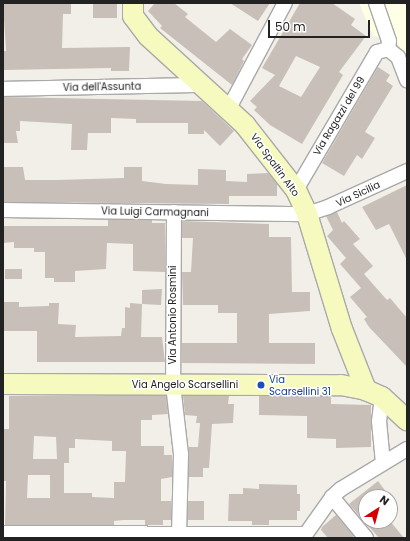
<!DOCTYPE html>
<style>
body{margin:0}
#map{position:relative;width:410px;height:541px;overflow:hidden;background:#f2efe9;font-family:Poppins,sans-serif}
div>[style]{position:absolute}
[style*='--x']{left:calc(var(--x)*1px);top:calc(var(--y)*1px);width:calc(var(--w)*1px);rotate:calc(var(--a)*1deg)}
.education>*{inset:0;background:#ffffe5}
.building>*{inset:0;background:#c7bfb8;transform-origin:0 0}
.roads{filter:drop-shadow(1px 0 #a9a9a9) drop-shadow(-1px 0 #a9a9a9) drop-shadow(0 1px #a9a9a9) drop-shadow(0 -1px #a9a9a9)}
.street>*{height:14px;margin:-7px;padding:0 7px;transform-origin:7px;border-radius:7px;background:#fff}
.secondary>*{height:20px;margin:-10px;padding:0 10px;transform-origin:10px;border-radius:10px;background:#f7fabf}
.dots>*{width:11px;height:11px;translate:-50% -50%;box-sizing:border-box;border:2px solid #fff;border-radius:50%}
span{translate:-50% -50%;white-space:nowrap;text-align:center;line-height:1.15;-webkit-text-stroke:3px #fff;paint-order:stroke}
.street-label{font-size:10px;color:#222}
.transit-label{font-size:10px;color:#164399}
.left{translate:0 -50%;text-align:left}
.frame{position:absolute;inset:0;border:4px solid #222;pointer-events:none}
.north{position:absolute;left:358px;top:489px;width:40px;height:40px;box-sizing:border-box;background:#fff;border:1px solid #a7a7a7;border-radius:50%;rotate:36deg;font-size:11px;font-weight:700;line-height:16px;text-align:center;color:#222}
.north::after{content:'';display:block;margin:auto;width:14px;height:18px;background:#d40000;clip-path:polygon(50% 0,100% 100%,50% 72%,0 100%)}
.scale{position:absolute;left:268px;top:20px;width:102px;height:18px;box-sizing:border-box;border:2px solid #222;border-top:0;padding-left:5px;font-size:12px;line-height:14px;white-space:nowrap;color:#222;-webkit-text-stroke:3px #fff;paint-order:stroke}
</style>
<div id="map">
<div class="education">
<i style="clip-path:polygon(359px 3px,407px 3px,407px 62px,397px 41px,373px 36px)"></i>
</div>
<div class="building">
<i style="clip-path:polygon(3px 3px,71px 3px,71px 14px,63px 14px,62px 48px,130px 47px,129px 71px,111px 71px,111px 68px,3px 70px,3px 51px,6px 51px)"></i>
<i style="left:93px;top:3px;width:24px;height:15px"></i>
<i style="clip-path:polygon(155px 3px,174px 3px,188px 14px,185px 17px,216px 42px,230px 29px,252px 45px,242px 59px,244px 61px,232px 85px,160px 28px,162px 26px,148px 11px)"></i>
<i style="clip-path:polygon(230px 3px,270px 3px,258px 21px)"></i>
<i style="clip-path:polygon(evenodd,300px 3px,332px 3px,355px 19px,351px 25px,366px 36px,339px 72px,343px 75px,302px 144px,270px 125px,254px 110px,257px 107px,250px 101px,275px 75px,262px 68px,300px 3px,296px 56px,320px 67px,301px 97px,279px 86px,296px 56px)"></i>
<i style="clip-path:polygon(378px 67px,390px 75px,386px 81px,393px 86px,365px 132px,375px 138px,362px 159px,357px 155px,344px 176px,322px 163px)"></i>
<i style="clip-path:polygon(3px 97px,202px 101px,234px 131px,220px 146px,204px 130px,204px 134px,188px 134px,188px 123px,136px 123px,136px 119px,111px 118px,111px 133px,88px 133px,87px 150px,71px 150px,72px 124px,20px 121px,20px 131px,16px 131px,18px 143px,3px 143px)"></i>
<i style="clip-path:polygon(4px 167px,23px 167px,25px 180px,58px 180px,124px 178px,124px 167px,142px 167px,142px 181px,166px 184px,198px 185px,198px 169px,226px 170px,226px 181px,247px 182px,247px 174px,268px 173px,277px 184px,277px 196px,229px 196px,229px 204px,3px 202px)"></i>
<i style="clip-path:polygon(407px 185px,407px 260px,389px 224px,376px 230px,362px 207px)"></i>
<i style="clip-path:polygon(337px 212px,342px 223px,344px 221px,360px 239px,353px 244px,373px 266px,364px 274px,387px 300px,390px 298px,407px 318px,407px 367px,369px 327px,364px 319px,367px 317px,350px 297px,361px 288px,340px 264px,346px 258px,327px 236px,333px 230px,326px 216px)"></i>
<i style="clip-path:polygon(108px 220px,152px 220px,152px 223px,165px 223px,165px 272px,133px 271px,133px 244px,107px 243px,106px 269px,75px 271px,75px 282px,54px 282px,54px 278px,45px 278px,45px 252px,34px 252px,34px 248px,14px 248px,14px 242px,3px 243px,3px 226px,108px 226px)"></i>
<i style="clip-path:polygon(182px 221px,269px 224px,269px 237px,291px 237px,292px 292px,310px 292px,310px 311px,269px 314px,269px 343px,315px 343px,315px 364px,182px 363px,182px 343px,237px 343px,237px 313px,218px 313px,218px 305px,183px 305px,182px 272px,191px 272px,193px 238px,182px 238px)"></i>
<i style="left:5px;top:269px;width:17px;height:10px"></i>
<i style="clip-path:polygon(162px 289px,161px 305px,142px 304px,141px 337px,162px 337px,165px 362px,37px 362px,37px 331px,3px 331px,3px 302px,19px 302px,19px 307px,49px 306px,49px 303px,59px 303px,58px 324px,76px 325px,75px 337px,121px 336px,122px 328px,125px 328px,125px 307px,130px 308px,130px 303px,142px 304px,142px 290px)"></i>
<i style="clip-path:polygon(evenodd,9px 396px,166px 396px,168px 414px,152px 415px,152px 420px,141px 420px,141px 446px,164px 446px,164px 455px,172px 455px,172px 477px,161px 479px,161px 501px,171px 501px,171px 520px,163px 520px,163px 525px,145px 525px,145px 520px,123px 520px,114px 521px,114px 525px,5px 525px,6px 481px,3px 481px,3px 429px,9px 429px,9px 396px,34px 436px,56px 437px,57px 459px,33px 459px,34px 436px,9px 396px,75px 439px,112px 441px,112px 451px,126px 451px,125px 482px,114px 482px,114px 498px,92px 497px,92px 493px,64px 493px,64px 463px,69px 463px,69px 448px,75px 448px,75px 439px,9px 396px,28px 475px,50px 475px,50px 498px,27px 498px,28px 475px)"></i>
<i style="clip-path:polygon(183px 396px,229px 396px,228px 404px,234px 404px,233px 423px,212px 424px,209px 468px,203px 468px,203px 477px,189px 477px,189px 447px,198px 447px,200px 423px,196px 423px,197px 416px,185px 415px)"></i>
<i style="clip-path:polygon(259px 396px,331px 396px,331px 404px,371px 405px,371px 447px,336px 448px,336px 439px,307px 438px,307px 416px,259px 415px)"></i>
<i style="clip-path:polygon(378px 481px,390px 497px,366px 497px,366px 521px,390px 521px,404px 538px,379px 538px,349px 504px)"></i>
<i style="clip-path:polygon(259px 484px,297px 485px,297px 494px,300px 494px,300px 511px,297px 511px,297px 520px,269px 520px,269px 525px,252px 525px,252px 521px,228px 521px,229px 494px,243px 494px,243px 488px,259px 489px)"></i>
<i style="left:188px;top:501px;width:16px;height:19px"></i>
<i style="clip-path:polygon(336px 515px,354px 536px,351px 538px,328px 538px,321px 530px,322px 527px)"></i>
</div>
<div class="roads">
<div class="street">
<i style="--x:376;--y:3;--w:40;--a:71.1"></i>
<i style="--x:389;--y:41;--w:8;--a:97"></i>
<i style="--x:3;--y:89;--w:198;--a:-1.2"></i>
<i style="--x:228;--y:110;--w:121;--a:-62"></i>
<i style="--x:296;--y:190;--w:160;--a:-59.6"></i>
<i style="--x:377;--y:52;--w:11;--a:-15"></i>
<i style="--x:388;--y:49;--w:13;--a:39"></i>
<i style="--x:398;--y:57;--w:25;--a:69"></i>
<i style="--x:3;--y:210;--w:304;--a:0.8"></i>
<i style="--x:307;--y:214;--w:22;--a:-18"></i>
<i style="--x:328;--y:207;--w:87;--a:-24.5"></i>
<i style="--x:174;--y:212;--w:173;--a:90.3"></i>
<i style="--x:173;--y:385;--w:69;--a:83.4"></i>
<i style="--x:181;--y:454;--w:84;--a:91.4"></i>
<i style="--x:382;--y:397;--w:24;--a:97"></i>
<i style="--x:379;--y:421;--w:42;--a:84.6"></i>
<i style="--x:332;--y:497;--w:53;--a:50.3"></i>
<i style="--x:3;--y:533;--w:302;--a:0.2"></i>
<i style="--x:303;--y:538;--w:50;--a:-54.7"></i>
<i style="--x:332;--y:497;--w:12;--a:-42"></i>
<i style="--x:341;--y:489;--w:77;--a:-31.2"></i>
</div>
<div class="secondary">
<i style="--x:133;--y:3;--w:13;--a:90"></i>
<i style="--x:133;--y:16;--w:25;--a:53"></i>
<i style="--x:148;--y:36;--w:132;--a:42.5"></i>
<i style="--x:245;--y:125;--w:83;--a:51.9"></i>
<i style="--x:296;--y:190;--w:26;--a:65"></i>
<i style="--x:307;--y:214;--w:120;--a:73.1"></i>
<i style="--x:342;--y:329;--w:66;--a:68.5"></i>
<i style="--x:3;--y:384;--w:338;--a:0.2"></i>
<i style="--x:341;--y:385;--w:25;--a:11"></i>
<i style="--x:366;--y:390;--w:17;--a:24"></i>
<i style="--x:382;--y:397;--w:34;--a:43"></i>
</div>
</div>
<div class="dots">
<i style="left:261px;top:385px;background:#1a4fb4"></i>
</div>
<div class="street-label">
<span style="left:102px;top:87px;rotate:-1deg">Via dell'Assunta</span>
<span style="left:339px;top:116px;rotate:-59deg">Via Ragazzi del 99</span>
<span style="left:275px;top:165px;rotate:54deg">Via Spaltin Alto</span>
<span style="left:358px;top:194px;rotate:-25deg">Via Sicilia</span>
<span style="left:155px;top:212px;rotate:1deg">Via Luigi Carmagnani</span>
<span style="left:173px;top:315px;rotate:-90deg">Via Antonio Rosmini</span>
<span style="left:185px;top:385px">Via Angelo Scarsellini</span>
</div>
<div class="transit-label">
<span class="left" style="left:269px;top:385px">Via<br>Scarsellini 31</span>
</div>
<div class="frame"></div>
<div class="north">N</div>
<div class="scale">50 m</div>
</div>
